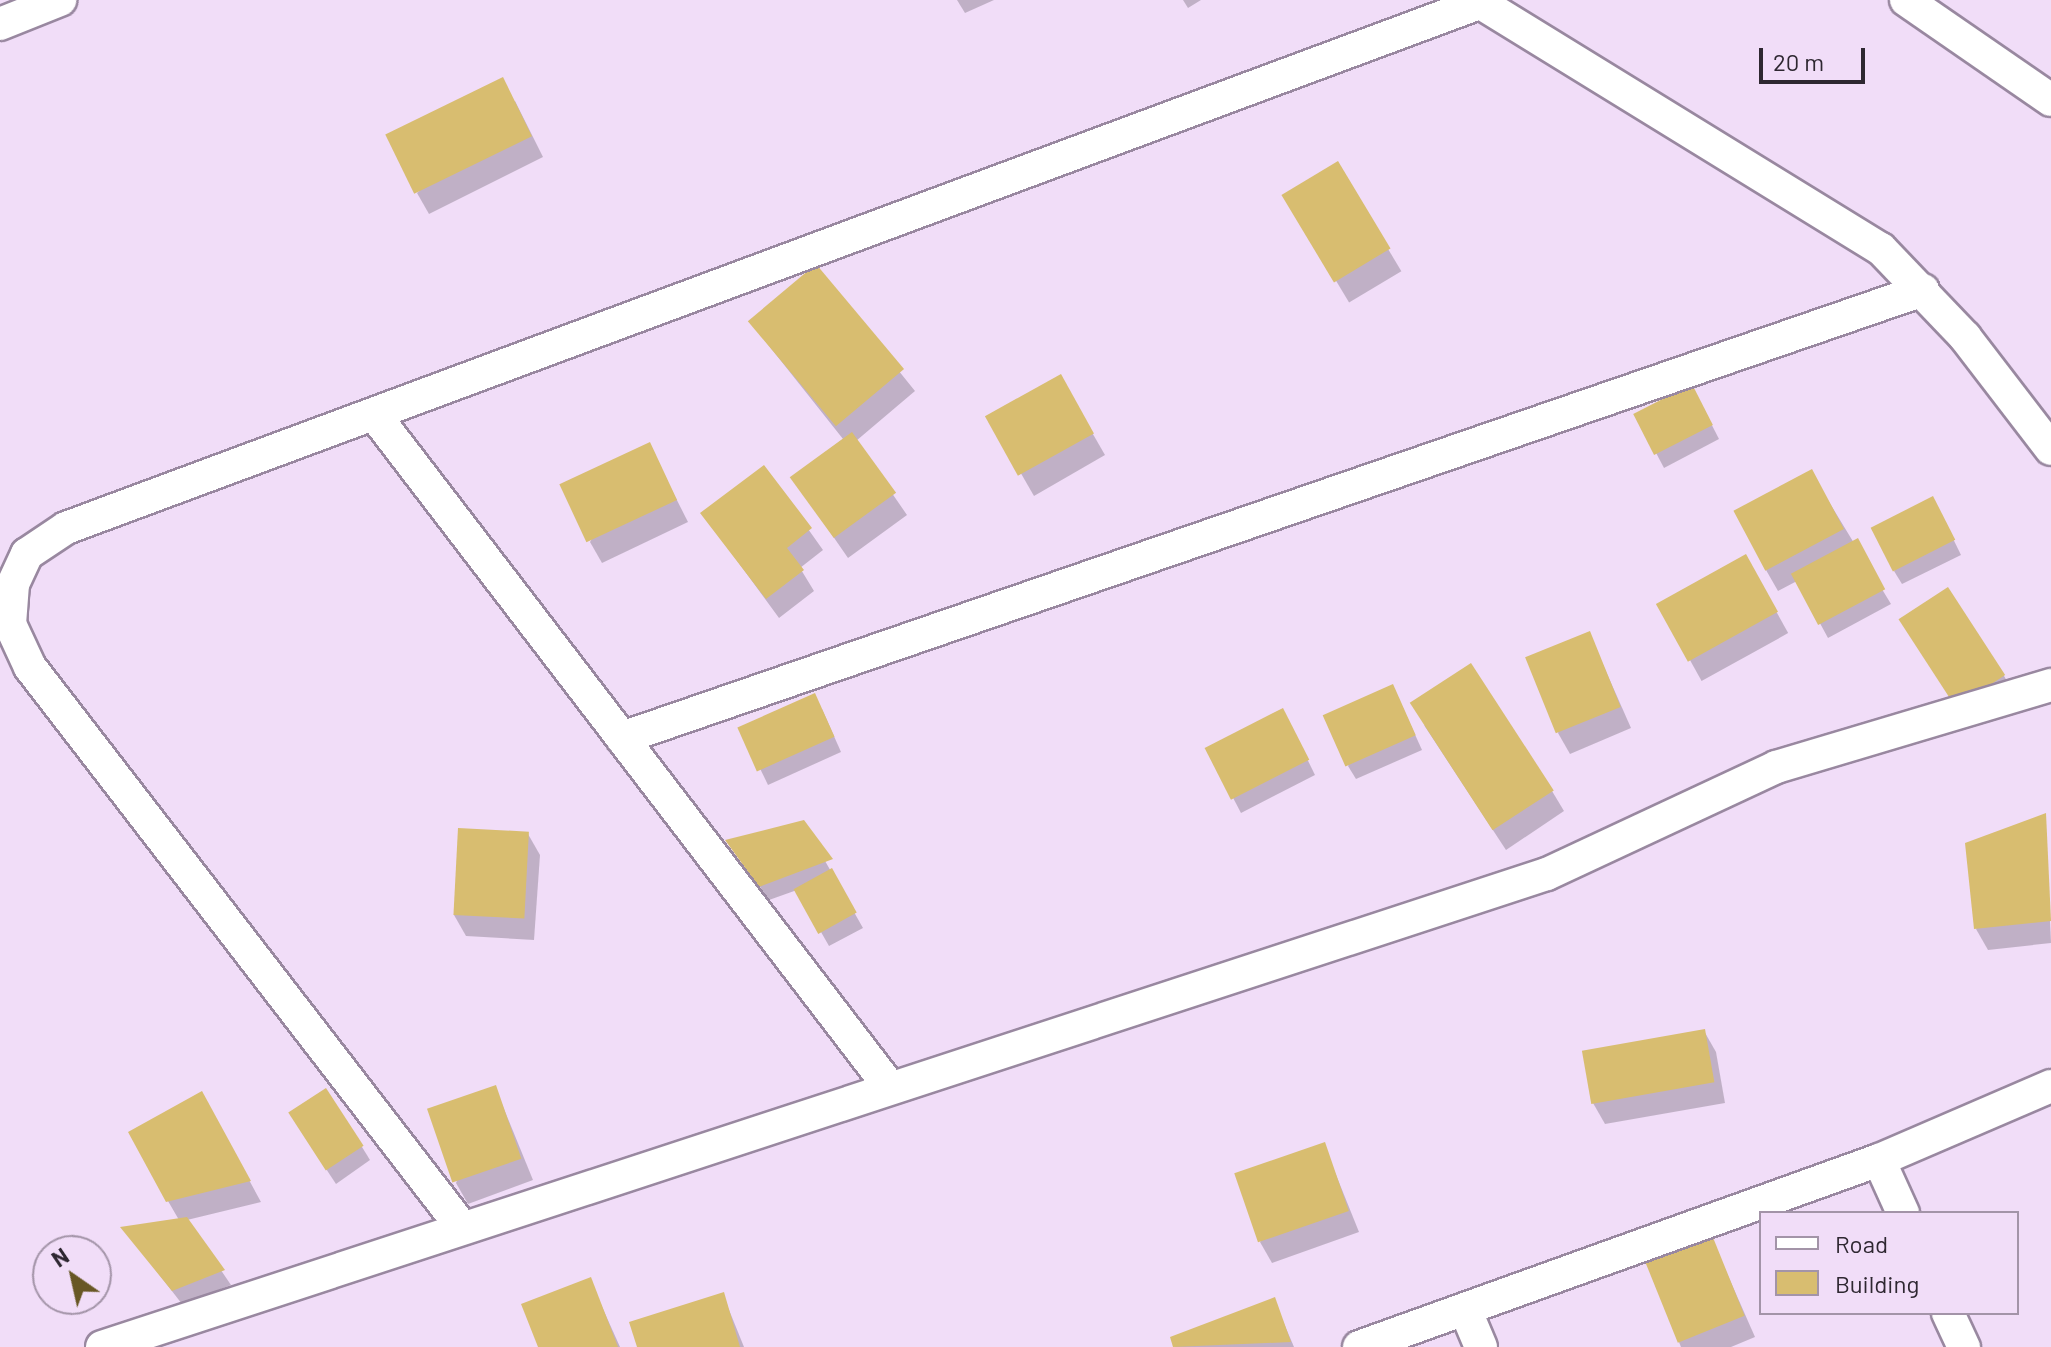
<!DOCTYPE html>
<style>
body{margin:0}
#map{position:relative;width:2051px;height:1347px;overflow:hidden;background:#f1ddf8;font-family:Barlow,sans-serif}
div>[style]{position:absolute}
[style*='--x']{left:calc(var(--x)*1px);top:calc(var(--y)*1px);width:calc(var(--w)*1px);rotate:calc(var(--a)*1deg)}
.shadow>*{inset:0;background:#0003;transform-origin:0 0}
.building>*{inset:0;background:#d8bd70;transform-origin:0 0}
.roads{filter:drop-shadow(2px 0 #9988a0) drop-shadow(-2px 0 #9988a0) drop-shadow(0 2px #9988a0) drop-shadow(0 -2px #9988a0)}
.street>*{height:32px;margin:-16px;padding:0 16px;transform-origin:16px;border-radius:16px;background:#fff}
span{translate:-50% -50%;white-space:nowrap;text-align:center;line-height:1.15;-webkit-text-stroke:8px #f1ddf8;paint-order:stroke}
.legend{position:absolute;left:1759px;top:1211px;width:260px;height:104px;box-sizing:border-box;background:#f1ddf8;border:2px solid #a394a8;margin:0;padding:10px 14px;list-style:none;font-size:24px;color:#2e2731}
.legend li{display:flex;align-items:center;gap:16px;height:40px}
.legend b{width:40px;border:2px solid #a394a8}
.north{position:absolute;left:32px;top:1235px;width:80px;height:80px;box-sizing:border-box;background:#f1ddf8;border:2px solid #a394a8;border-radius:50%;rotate:326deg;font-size:22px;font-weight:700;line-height:32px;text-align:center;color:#2e2731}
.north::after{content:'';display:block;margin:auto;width:28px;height:36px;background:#685725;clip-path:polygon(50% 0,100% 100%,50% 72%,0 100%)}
.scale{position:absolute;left:1759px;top:48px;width:106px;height:36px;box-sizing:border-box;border:4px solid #2e2731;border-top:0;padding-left:10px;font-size:24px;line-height:28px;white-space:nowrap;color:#2e2731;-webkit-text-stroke:6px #f1ddf8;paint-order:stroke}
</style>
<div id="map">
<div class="shadow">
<i style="clip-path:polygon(957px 0,994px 0,965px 13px)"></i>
<i style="clip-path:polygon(1183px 0,1201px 0,1188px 8px)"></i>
<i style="clip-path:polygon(515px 101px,543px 157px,429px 214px,417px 193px)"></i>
<i style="left:1337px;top:164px;width:125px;height:61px;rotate:59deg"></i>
<i style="clip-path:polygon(815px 267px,915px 391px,856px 441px,907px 515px,848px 558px,792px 477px,843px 439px,750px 322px)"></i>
<i style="left:1060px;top:377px;width:90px;height:82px;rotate:60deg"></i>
<i style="clip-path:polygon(1699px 400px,1719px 439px,1664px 468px,1636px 415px)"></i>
<i style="clip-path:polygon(649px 445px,688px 522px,602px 563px,590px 542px)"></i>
<i style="clip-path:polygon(764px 467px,823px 550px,800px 568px,814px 591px,779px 618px,703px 514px)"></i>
<i style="clip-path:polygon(1823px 492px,1891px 604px,1828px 638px,1797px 581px,1778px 591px,1766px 570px)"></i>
<i style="clip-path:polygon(1940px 512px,1961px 555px,1902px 584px,1894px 571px)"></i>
<i style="left:1746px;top:557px;width:87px;height:99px;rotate:61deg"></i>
<i style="clip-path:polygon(1589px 633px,1631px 728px,1570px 754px,1558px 733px)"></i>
<i style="clip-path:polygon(1914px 641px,2004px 676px,2016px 696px,1970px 727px)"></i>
<i style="clip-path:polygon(1393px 686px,1422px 750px,1356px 779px,1348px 766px)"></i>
<i style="clip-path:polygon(822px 709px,841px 752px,768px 785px,741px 729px)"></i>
<i style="clip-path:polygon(1290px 724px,1315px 775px,1241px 813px,1207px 748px)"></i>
<i style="clip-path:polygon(1424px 725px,1552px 791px,1564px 811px,1506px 850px)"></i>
<i style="clip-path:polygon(2045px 815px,2051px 943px,1988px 950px,1976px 929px)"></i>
<i style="clip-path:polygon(803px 822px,863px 928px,829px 946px,797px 890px,769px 900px,728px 841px)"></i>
<i style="clip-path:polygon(528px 834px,540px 855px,534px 940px,466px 936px,454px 915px)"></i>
<i style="clip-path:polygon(1704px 1031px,1716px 1052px,1725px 1103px,1605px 1124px,1593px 1103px)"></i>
<i style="clip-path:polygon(495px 1087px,533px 1180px,468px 1204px,456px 1183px)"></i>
<i style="clip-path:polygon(213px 1114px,261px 1202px,187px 1220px,231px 1285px,182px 1304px,123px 1228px,179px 1220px,168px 1201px)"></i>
<i style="clip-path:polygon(299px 1128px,362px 1147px,370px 1160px,336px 1184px)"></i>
<i style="clip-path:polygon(1324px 1145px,1359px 1232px,1272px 1263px,1260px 1242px)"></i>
<i style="clip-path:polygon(1711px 1237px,1755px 1337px,1731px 1347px,1681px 1347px,1647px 1263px)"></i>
<i style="clip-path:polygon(590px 1280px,620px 1347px,540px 1347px)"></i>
<i style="clip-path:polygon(723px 1295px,744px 1347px,639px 1347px)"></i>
<i style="clip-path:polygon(1274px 1300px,1294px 1347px,1175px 1347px,1172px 1338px)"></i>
</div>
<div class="building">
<i style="left:503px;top:77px;width:66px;height:131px;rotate:64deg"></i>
<i style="left:1338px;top:161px;width:102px;height:66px;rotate:59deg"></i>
<i style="left:816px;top:264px;width:137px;height:89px;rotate:50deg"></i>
<i style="left:1061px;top:374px;width:68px;height:87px;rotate:61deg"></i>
<i style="left:1692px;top:384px;width:46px;height:66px;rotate:63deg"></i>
<i style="left:852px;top:432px;width:75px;height:77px;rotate:54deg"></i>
<i style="left:650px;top:442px;width:64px;height:100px;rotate:65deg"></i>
<i style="clip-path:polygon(764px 465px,812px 528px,787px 548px,804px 570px,766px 599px,700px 513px)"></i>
<i style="left:1812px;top:469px;width:68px;height:89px;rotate:62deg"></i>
<i style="left:1933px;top:496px;width:49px;height:70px;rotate:63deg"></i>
<i style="left:1858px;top:538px;width:58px;height:76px;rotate:62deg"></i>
<i style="left:1746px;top:554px;width:66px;height:103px;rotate:61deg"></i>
<i style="left:1948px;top:587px;width:105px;height:59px;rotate:57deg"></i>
<i style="left:1590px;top:631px;width:82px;height:70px;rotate:68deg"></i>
<i style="left:1471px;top:663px;width:152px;height:73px;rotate:57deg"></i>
<i style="left:1393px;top:684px;width:56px;height:77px;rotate:66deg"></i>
<i style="left:815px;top:693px;width:48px;height:85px;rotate:66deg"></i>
<i style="left:1283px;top:708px;width:58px;height:88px;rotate:63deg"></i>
<i style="clip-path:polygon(2046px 813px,2051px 921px,1974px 929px,1965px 843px)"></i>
<i style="clip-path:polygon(804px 820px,833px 859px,759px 887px,725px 840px)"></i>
<i style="left:458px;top:828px;width:71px;height:87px;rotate:3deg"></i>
<i style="left:832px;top:868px;width:51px;height:44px;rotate:61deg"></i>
<i style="left:1705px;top:1029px;width:54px;height:125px;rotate:80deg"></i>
<i style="left:496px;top:1085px;width:78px;height:73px;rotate:71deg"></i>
<i style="left:326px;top:1088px;width:69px;height:45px;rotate:57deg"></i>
<i style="clip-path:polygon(202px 1091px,251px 1181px,166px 1202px,128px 1132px)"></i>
<i style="left:1325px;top:1142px;width:73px;height:96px;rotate:71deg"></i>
<i style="clip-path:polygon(187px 1217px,225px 1270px,172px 1291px,120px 1227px)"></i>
<i style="left:1712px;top:1235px;width:87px;height:72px;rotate:68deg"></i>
<i style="clip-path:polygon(591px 1277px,618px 1347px,538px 1347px,521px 1304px)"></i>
<i style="clip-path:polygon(724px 1292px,740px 1347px,637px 1347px,629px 1322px)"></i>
<i style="clip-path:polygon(1275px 1297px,1291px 1342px,1173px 1347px,1170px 1337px)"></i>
</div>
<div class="roads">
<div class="street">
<i style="--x:1476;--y:0;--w:475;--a:31.6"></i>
<i style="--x:1881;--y:249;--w:122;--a:46.3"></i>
<i style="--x:1965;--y:337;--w:141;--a:52.5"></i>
<i style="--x:1906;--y:0;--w:176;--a:34.6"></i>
<i style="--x:0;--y:24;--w:65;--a:-21.8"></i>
<i style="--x:377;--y:418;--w:840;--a:52.54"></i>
<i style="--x:622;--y:738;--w:1376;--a:-19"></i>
<i style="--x:1879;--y:1160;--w:58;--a:65.6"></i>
<i style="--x:461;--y:1226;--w:706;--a:-127.63"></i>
<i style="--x:30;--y:667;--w:47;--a:-114.9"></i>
<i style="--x:10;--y:624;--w:40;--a:-85.7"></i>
<i style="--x:13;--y:584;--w:33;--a:-65"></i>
<i style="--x:27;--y:554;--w:47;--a:-33.7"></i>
<i style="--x:66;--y:528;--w:1507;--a:-20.38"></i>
<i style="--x:1465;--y:1309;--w:41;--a:67.2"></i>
<i style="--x:1948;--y:1313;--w:38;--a:65"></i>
<i style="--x:102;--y:1347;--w:1520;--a:-18.13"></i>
<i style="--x:1547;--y:874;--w:253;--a:-25"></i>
<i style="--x:1776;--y:767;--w:287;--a:-16.6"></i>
<i style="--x:1359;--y:1347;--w:553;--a:-19.78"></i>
<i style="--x:1879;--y:1160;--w:187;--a:-23.3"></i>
</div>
</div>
<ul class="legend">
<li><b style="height:10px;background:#fff"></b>Road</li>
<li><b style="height:22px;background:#d8bd70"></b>Building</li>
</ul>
<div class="north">N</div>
<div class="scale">20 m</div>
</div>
